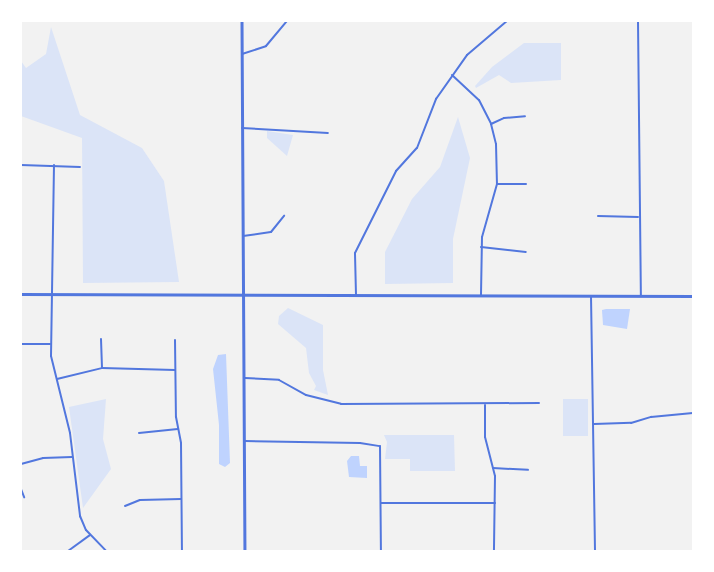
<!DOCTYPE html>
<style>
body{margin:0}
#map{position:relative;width:714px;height:572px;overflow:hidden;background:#f2f2f2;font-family:Montserrat,sans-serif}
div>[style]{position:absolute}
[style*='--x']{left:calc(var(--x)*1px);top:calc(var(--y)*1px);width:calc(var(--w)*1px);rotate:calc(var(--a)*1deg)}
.green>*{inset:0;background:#dbe4f7;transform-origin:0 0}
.water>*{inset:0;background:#bfd3fe}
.minor>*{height:2px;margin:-1px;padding:0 1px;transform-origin:1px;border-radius:1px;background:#5277de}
.tertiary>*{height:2.5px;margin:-1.25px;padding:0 1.25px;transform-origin:1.25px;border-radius:1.25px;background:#5277de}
span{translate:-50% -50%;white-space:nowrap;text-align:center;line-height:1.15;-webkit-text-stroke:4px #fff;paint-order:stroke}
.frame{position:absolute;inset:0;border:22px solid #fff;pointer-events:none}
</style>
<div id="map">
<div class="green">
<i style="clip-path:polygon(51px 27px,80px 115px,142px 148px,164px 181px,179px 282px,83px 283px,82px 138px,21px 116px,21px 61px,26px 68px,46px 54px)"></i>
<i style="clip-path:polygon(524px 43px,561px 43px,561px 80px,511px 83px,499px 75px,476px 88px,475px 86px,492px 67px)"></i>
<i style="clip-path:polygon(458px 117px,470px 158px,453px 239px,453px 283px,385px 284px,385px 252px,412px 199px,440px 167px)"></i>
<i style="clip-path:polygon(267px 131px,293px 135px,287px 156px,267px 138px)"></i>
<i style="clip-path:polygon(288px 308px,323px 325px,323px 370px,328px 395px,314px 390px,316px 386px,309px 373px,306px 348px,278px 324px,279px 316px)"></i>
<i style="clip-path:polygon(106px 399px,103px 439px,111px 469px,83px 508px,69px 407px)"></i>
<i style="left:563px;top:399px;width:25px;height:37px"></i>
<i style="clip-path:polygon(384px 435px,454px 435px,455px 471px,410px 471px,410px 459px,385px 459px,387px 442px)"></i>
</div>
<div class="water">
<i style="clip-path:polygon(606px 309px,630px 309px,627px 329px,603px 325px,602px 310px)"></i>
<i style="clip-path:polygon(226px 354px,230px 463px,225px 467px,219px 464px,219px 425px,213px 369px,218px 355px)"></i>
<i style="clip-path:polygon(351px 456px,359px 456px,360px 466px,367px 466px,367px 478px,349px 477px,347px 461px)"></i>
</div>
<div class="minor">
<i style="--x:638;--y:21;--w:275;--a:89.4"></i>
<i style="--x:242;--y:54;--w:25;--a:-18"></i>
<i style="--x:266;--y:46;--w:33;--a:-50"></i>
<i style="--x:452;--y:75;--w:37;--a:43"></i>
<i style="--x:479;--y:100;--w:27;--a:63"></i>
<i style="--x:491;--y:124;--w:21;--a:76"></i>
<i style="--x:496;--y:144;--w:40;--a:88.6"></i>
<i style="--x:497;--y:184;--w:55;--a:105.8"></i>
<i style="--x:482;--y:237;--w:58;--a:91"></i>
<i style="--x:491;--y:124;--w:14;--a:-25"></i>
<i style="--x:504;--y:118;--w:21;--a:-5"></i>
<i style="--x:242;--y:128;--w:86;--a:3.3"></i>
<i style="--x:21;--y:165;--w:59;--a:1.9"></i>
<i style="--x:54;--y:165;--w:191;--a:90.9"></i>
<i style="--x:51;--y:356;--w:79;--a:76.1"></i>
<i style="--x:70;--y:433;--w:84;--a:83.1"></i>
<i style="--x:80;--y:516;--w:15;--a:67"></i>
<i style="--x:86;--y:530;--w:29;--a:46"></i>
<i style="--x:498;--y:184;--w:28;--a:0"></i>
<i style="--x:598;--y:216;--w:40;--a:1.4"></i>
<i style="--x:243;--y:236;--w:28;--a:-8"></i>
<i style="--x:271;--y:232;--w:21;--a:-51"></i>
<i style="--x:481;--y:247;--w:45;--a:6.3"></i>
<i style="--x:356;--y:295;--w:42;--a:-91.4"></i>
<i style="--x:355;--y:253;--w:92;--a:-63.4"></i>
<i style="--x:396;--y:171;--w:31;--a:-48"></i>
<i style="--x:417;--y:148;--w:53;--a:-68.8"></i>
<i style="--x:436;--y:99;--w:54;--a:-54.8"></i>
<i style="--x:467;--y:55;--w:52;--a:-40.4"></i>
<i style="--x:591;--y:296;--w:255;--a:89.1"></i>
<i style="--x:101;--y:339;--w:29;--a:88"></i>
<i style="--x:175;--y:340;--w:77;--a:89.3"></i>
<i style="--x:176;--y:417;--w:26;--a:79"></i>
<i style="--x:181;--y:443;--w:108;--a:89.5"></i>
<i style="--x:21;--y:344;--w:29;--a:0"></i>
<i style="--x:245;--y:378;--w:34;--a:3"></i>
<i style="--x:279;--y:380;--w:31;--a:29"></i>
<i style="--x:306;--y:395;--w:36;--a:14"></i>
<i style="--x:341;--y:404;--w:198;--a:-0.3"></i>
<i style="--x:57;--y:379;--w:46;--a:-13.7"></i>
<i style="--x:102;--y:368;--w:73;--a:1.6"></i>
<i style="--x:485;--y:405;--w:32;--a:90"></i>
<i style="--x:485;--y:437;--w:40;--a:75.6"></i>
<i style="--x:495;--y:476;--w:75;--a:90.8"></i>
<i style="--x:594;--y:424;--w:37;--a:-2"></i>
<i style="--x:631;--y:423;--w:21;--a:-17"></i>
<i style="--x:651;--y:417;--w:42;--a:-5.4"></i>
<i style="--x:139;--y:433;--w:39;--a:-6"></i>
<i style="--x:245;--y:441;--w:115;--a:1"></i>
<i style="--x:360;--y:443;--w:20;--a:9"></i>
<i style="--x:380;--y:446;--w:105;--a:89.5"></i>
<i style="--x:21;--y:464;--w:23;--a:-15"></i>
<i style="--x:43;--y:458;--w:29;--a:-2"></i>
<i style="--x:493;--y:468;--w:35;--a:3"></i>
<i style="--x:21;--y:489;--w:9;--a:69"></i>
<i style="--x:381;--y:503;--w:114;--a:0"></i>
<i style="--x:125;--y:506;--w:16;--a:-22"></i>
<i style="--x:140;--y:500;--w:41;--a:-1.4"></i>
<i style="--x:68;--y:551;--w:27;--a:-36"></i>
</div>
<div class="tertiary">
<i style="--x:242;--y:21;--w:530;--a:89.68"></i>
<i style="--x:21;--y:294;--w:672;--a:0.17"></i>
</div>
<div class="frame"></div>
</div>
